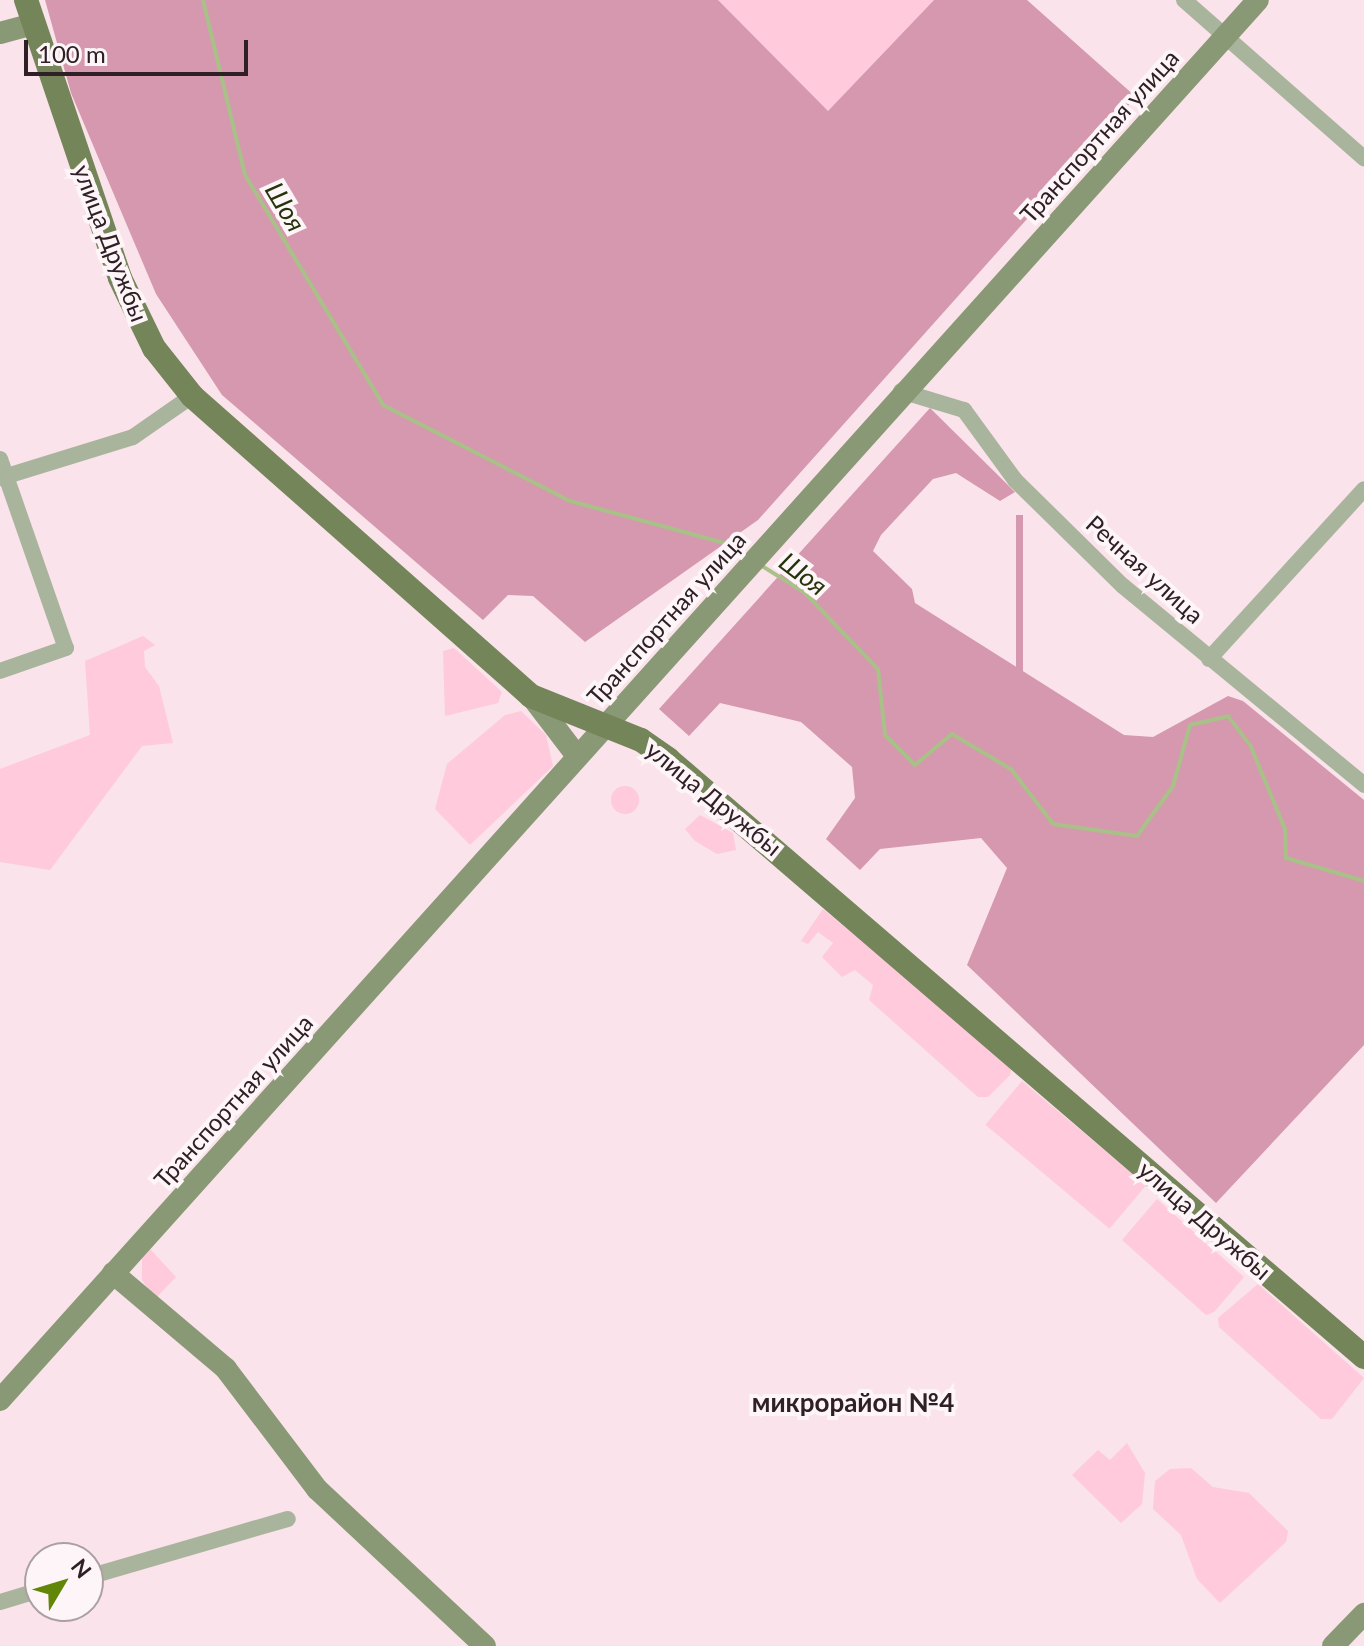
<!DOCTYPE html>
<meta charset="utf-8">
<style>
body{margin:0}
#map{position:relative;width:1364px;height:1646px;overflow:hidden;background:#fae3ea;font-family:Lato,sans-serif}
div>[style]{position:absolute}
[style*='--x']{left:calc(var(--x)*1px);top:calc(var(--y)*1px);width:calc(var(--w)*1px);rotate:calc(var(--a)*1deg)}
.green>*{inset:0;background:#fecadc;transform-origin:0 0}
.round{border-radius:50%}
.forest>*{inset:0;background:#d598ae;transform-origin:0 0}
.stream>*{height:4px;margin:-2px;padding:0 2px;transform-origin:2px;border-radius:2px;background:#a9c089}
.street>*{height:16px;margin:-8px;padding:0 8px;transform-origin:8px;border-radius:8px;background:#a9b49c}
.secondary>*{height:22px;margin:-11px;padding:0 11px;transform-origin:11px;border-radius:11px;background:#8a9975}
.primary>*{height:24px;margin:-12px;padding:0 12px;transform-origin:12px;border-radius:12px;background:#738559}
span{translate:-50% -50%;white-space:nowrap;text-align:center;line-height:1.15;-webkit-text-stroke:8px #fdf5f7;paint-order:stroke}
.street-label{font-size:24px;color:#2e2025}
.water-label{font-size:26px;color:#26340b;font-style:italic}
.neighbourhood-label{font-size:26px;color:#2e2025;font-weight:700}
.north{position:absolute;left:24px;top:1542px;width:80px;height:80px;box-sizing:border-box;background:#fdf5f7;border:2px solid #aaa0a3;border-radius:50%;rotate:52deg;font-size:22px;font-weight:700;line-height:32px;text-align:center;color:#2e2025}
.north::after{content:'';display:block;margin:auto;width:28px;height:36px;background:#628607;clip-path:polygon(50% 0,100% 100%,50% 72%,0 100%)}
.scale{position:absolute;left:24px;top:40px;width:224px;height:36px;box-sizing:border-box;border:4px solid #2e2025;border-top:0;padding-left:10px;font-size:24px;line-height:28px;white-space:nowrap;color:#2e2025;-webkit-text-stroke:6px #fdf5f7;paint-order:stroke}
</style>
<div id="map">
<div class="green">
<i style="clip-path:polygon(719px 0,934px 0,828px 111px,715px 4px)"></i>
<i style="clip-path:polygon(143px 636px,155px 645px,144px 651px,145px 667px,159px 686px,173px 743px,142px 746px,50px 870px,0 862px,0 769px,90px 735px,85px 661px)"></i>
<i style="clip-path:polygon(454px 648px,502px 692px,498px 703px,445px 716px,443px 651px)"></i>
<i style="clip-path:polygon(521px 711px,546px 735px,553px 766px,470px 845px,435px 809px,447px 764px,505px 715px)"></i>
<i class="round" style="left:611px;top:786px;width:28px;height:28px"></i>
<i style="clip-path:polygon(700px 815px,733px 833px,736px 850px,717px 854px,695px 841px,685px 829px)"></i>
<i style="clip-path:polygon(823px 909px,1012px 1066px,1010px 1075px,988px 1097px,978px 1097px,869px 1000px,873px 985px,855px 970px,842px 977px,822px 957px,833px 943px,818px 932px,808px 944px,801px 941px)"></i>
<i style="left:1022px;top:1081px;width:162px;height:57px;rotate:40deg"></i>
<i style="clip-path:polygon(1157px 1199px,1244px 1277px,1214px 1312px,1206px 1315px,1122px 1240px)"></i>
<i style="clip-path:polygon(150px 1249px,176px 1277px,155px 1299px,142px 1280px,142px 1259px)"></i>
<i style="clip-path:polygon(1258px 1284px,1364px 1378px,1332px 1419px,1321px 1419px,1219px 1327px,1218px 1318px)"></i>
<i style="clip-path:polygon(1127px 1443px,1145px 1473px,1142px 1504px,1121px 1523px,1072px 1475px,1098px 1450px,1110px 1460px)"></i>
<i style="clip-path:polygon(1191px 1468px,1213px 1487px,1249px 1493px,1288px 1531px,1286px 1542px,1220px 1603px,1197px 1579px,1181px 1535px,1153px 1509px,1155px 1481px,1170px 1469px)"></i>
</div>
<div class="forest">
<i style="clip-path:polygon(45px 0,718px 0,828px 111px,934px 0,1027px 0,1136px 97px,758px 520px,585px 642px,533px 596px,508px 595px,483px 620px,222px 395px,156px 294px,71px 93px)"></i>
<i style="clip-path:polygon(930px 408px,1015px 492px,1000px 501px,956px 473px,933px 479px,881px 535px,873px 551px,912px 589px,915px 603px,1124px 735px,1153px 737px,1228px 696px,1243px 701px,1364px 800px,1364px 1045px,1216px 1203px,967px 965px,1007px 868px,981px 838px,880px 849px,860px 870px,826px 839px,855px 798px,852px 767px,801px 722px,720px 703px,689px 736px,659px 709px)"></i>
<i style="left:1016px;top:515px;width:7px;height:267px"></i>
</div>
<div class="stream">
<i style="--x:203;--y:0;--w:180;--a:76.5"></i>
<i style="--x:245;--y:175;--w:268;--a:59"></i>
<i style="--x:383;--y:405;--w:210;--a:27.2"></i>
<i style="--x:570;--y:501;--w:164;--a:15.2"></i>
<i style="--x:728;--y:544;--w:24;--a:33"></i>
<i style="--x:762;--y:566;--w:51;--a:32.1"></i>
<i style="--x:805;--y:593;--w:105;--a:46.2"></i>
<i style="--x:878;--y:669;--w:66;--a:83.9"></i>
<i style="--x:885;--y:735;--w:42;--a:45"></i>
<i style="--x:915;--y:765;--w:48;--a:-40"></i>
<i style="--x:952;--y:734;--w:69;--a:30.7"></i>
<i style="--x:1011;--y:769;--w:69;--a:52.6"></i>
<i style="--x:1053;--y:824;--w:85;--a:8.1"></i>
<i style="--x:1137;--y:836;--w:62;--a:-54.2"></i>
<i style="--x:1173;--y:786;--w:63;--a:-74.4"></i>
<i style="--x:1190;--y:725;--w:39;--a:-13"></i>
<i style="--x:1228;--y:716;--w:39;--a:53"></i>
<i style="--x:1251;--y:747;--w:89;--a:67.5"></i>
<i style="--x:1285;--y:829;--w:29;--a:88"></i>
<i style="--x:1286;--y:858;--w:81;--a:16.4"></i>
</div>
<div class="street">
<i style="--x:1184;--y:0;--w:240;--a:41.3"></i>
<i style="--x:901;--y:391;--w:66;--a:16.8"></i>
<i style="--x:964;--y:410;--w:87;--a:53.9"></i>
<i style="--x:1015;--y:480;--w:151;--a:44.5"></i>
<i style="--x:1123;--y:586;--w:313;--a:39.5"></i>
<i style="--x:0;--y:459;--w:200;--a:70.8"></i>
<i style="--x:66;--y:648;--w:70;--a:160.8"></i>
<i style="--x:0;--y:478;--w:139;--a:-17.1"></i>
<i style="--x:133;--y:437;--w:72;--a:-34.8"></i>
<i style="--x:1209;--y:659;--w:230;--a:-47.6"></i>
<i style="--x:88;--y:1577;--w:208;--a:-16.2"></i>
<i style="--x:0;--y:1602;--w:42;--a:-16.7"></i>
</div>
<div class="secondary">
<i style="--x:0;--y:33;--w:34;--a:-15"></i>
<i style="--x:532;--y:697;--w:74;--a:52.7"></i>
<i style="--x:113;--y:1273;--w:148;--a:40.3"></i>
<i style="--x:226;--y:1369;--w:151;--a:52.8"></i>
<i style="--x:317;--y:1489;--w:230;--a:43.1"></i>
<i style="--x:0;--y:1400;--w:1882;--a:-48.06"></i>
<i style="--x:1333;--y:1646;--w:45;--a:-45.9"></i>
</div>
<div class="primary">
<i style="--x:26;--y:0;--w:293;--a:71.3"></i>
<i style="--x:120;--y:278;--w:78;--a:64.1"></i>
<i style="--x:154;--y:348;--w:61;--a:51.6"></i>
<i style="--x:192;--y:396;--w:453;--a:41.5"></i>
<i style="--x:531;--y:696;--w:118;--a:21.8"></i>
<i style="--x:641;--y:740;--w:33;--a:35"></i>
<i style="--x:668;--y:759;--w:918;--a:40.67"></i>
</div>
<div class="street-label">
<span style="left:1099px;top:136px;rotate:-48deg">Транспортная улица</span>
<span style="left:111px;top:243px;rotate:69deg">улица Дружбы</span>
<span style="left:1145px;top:569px;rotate:42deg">Речная улица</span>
<span style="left:666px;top:618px;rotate:-48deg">Транспортная улица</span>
<span style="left:714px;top:798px;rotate:39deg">улица Дружбы</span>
<span style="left:233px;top:1101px;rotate:-48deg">Транспортная улица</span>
<span style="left:1205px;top:1220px;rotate:41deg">улица Дружбы</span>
</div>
<div class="water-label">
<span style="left:285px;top:207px;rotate:59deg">Шоя</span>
<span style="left:803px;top:574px;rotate:37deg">Шоя</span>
</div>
<div class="neighbourhood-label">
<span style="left:853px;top:1403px">микрорайон №4</span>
</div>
<div class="north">N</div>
<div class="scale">100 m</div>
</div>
